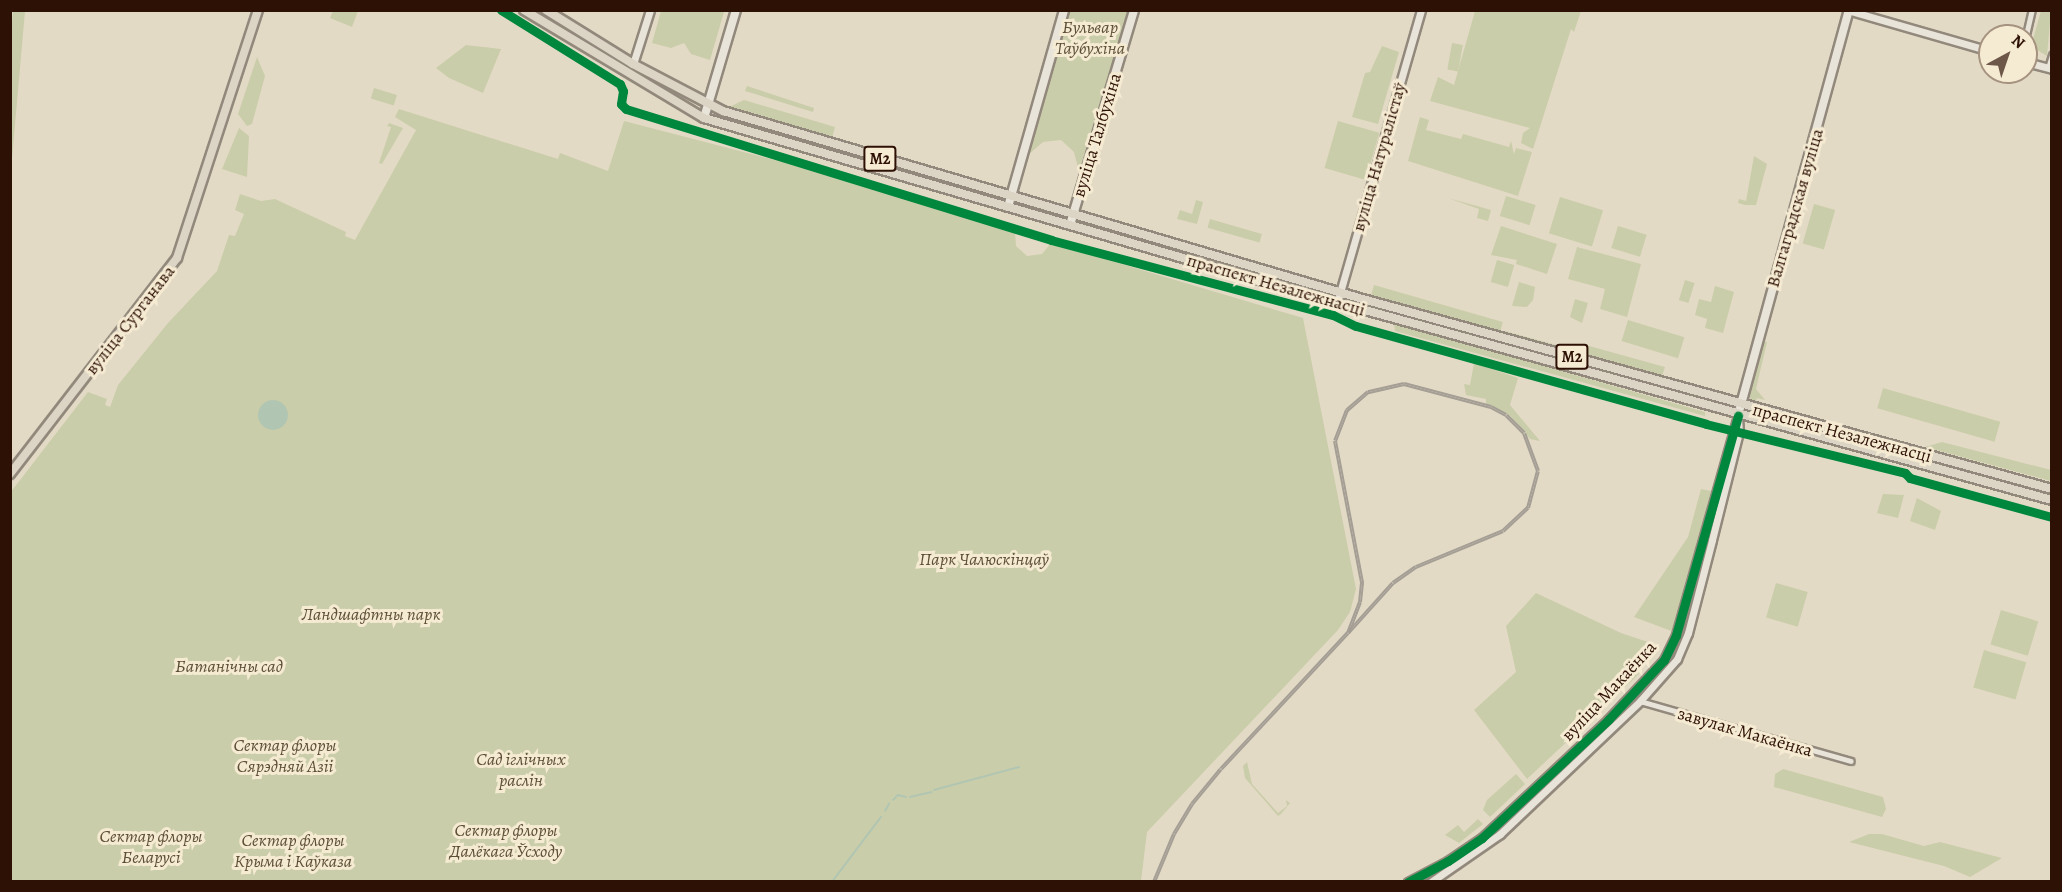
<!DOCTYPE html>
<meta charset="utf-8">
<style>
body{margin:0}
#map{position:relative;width:2062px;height:892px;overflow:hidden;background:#e3dac6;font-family:Alegreya,serif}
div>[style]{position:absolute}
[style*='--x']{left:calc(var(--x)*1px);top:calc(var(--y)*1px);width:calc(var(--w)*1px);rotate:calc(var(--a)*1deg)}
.green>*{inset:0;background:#cacda9;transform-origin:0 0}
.water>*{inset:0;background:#b1c6b2}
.round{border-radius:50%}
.stream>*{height:1.5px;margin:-0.75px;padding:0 0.75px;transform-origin:0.75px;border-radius:0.75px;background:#b1c6b2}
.roads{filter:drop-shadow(2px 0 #92897c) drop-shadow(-2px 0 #92897c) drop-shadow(0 2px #92897c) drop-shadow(0 -2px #92897c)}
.minor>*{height:5px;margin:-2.5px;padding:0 2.5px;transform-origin:2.5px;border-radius:2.5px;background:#e9e4da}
.tertiary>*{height:7px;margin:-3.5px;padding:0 3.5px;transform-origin:3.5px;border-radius:3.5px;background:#e9e4da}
.secondary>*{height:8px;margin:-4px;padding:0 4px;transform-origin:4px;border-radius:4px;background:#e9e4da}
.primary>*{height:8px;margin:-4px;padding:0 4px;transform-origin:4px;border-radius:4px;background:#dcd4c5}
.rail>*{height:4px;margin-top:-2px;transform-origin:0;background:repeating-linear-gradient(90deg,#f5ead2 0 4.5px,#a49e95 0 9px);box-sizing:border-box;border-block:2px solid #a49e95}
.cycleway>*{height:9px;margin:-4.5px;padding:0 4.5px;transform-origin:4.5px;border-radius:4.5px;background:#00873e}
span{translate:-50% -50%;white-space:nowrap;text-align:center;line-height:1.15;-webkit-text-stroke:6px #f5ead2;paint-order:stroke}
.shield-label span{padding:2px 4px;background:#f5ead2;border:2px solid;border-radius:4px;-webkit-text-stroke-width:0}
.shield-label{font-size:16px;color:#2e1105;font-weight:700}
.park-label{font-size:18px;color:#5d4f36;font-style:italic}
.street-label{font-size:18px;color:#2e1105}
.frame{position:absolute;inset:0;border:12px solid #2e1105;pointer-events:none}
.north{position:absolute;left:1978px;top:24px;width:60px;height:60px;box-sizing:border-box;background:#f5ead2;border:2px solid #a59380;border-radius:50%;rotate:40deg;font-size:16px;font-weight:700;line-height:24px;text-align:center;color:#2e1105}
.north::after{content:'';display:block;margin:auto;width:21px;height:27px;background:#6d5749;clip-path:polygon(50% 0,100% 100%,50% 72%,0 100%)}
</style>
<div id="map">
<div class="green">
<i style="clip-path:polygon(13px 11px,25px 11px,11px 170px,10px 41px)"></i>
<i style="clip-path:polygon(333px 11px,333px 10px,358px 11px,352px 27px,330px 18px)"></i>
<i style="clip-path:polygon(661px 11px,724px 12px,710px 60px,691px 54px,684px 43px,671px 48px,652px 43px)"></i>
<i style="clip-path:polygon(1070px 11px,1128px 11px,1079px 171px,1074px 152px,1061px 140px,1043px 142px,1028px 155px)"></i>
<i style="clip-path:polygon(1475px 11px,1581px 11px,1574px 32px,1571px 29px,1533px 149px,1521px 143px,1523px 133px,1530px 128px,1430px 101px,1438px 77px,1454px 85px)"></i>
<i style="clip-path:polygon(2041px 11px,2051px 11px,2047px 56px,2031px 46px)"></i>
<i style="left:1452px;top:43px;width:11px;height:27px;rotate:10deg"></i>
<i style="clip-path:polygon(466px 45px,501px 49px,483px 93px,449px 78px,436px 68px)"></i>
<i style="clip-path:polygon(1382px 46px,1399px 52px,1378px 124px,1352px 117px,1365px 73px,1370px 72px)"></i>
<i style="clip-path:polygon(257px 57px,265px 76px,252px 124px,247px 126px,238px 114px)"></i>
<i style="clip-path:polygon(747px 86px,814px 108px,813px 112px,745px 91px)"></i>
<i style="left:374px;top:88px;width:24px;height:11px;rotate:17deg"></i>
<i style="clip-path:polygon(744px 100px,835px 127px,832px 138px,729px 107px)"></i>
<i style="clip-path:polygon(399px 109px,558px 159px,560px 153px,608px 171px,624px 121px,806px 168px,1015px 231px,1016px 246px,1027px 256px,1042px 254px,1051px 243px,1303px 318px,1356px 589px,1350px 612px,1338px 630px,1147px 832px,1141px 881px,11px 881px,10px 493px,88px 392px,107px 399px,105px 405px,110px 407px,118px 385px,168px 323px,217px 271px,229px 235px,235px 236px,244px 214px,235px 210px,240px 194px,261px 201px,275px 199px,346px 232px,345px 236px,355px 240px,416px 130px,395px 117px)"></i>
<i style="clip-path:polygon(1420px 117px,1429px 120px,1426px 130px,1461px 139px,1463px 134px,1509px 147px,1511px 141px,1514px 154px,1516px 148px,1532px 152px,1518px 196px,1408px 161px)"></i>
<i style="left:1338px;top:121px;width:43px;height:49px;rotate:16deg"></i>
<i style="clip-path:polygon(389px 123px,403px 128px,382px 164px,379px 163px,391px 127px,387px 126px)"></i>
<i style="clip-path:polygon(239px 128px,249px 136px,247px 177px,222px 169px)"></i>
<i style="clip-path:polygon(1754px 156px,1767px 164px,1756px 205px,1745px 205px,1738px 203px,1739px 199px,1746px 201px)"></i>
<i style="left:1506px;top:196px;width:31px;height:21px;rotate:17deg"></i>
<i style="left:1560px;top:197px;width:45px;height:38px;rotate:17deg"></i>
<i style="clip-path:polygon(1448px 198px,1491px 210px,1488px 221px,1477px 218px,1479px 209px)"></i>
<i style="clip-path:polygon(1196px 200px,1203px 202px,1197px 224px,1177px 219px,1180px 210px,1192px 214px)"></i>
<i style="left:1814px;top:204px;width:22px;height:41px;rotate:16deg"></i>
<i style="left:1210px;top:219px;width:54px;height:9px;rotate:16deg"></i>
<i style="clip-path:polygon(1501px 226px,1557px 244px,1547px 274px,1516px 264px,1517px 260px,1491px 255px)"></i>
<i style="left:1618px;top:226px;width:30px;height:23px;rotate:17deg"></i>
<i style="clip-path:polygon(1577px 247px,1641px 264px,1627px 317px,1600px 309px,1605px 289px,1568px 279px)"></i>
<i style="left:1497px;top:260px;width:18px;height:23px;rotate:16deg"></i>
<i style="left:1685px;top:280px;width:10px;height:21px;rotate:17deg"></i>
<i style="clip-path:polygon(1519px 282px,1535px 287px,1533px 300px,1527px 307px,1512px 306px)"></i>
<i style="left:1374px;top:285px;width:134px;height:12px;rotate:16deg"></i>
<i style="clip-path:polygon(1715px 286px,1734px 292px,1723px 333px,1705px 328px,1707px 319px,1695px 315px,1699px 299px,1711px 302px)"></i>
<i style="clip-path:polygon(1575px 299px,1588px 303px,1582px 323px,1570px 317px)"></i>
<i style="left:1628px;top:320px;width:59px;height:22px;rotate:17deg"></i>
<i style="clip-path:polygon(1394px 323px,1705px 412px,1705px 416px,1395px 331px)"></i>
<i style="clip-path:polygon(1505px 331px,1575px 350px,1576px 355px,1503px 334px)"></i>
<i style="clip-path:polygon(1762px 341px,1767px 342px,1756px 389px,1765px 400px,1757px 398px,1756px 401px,1767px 406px,1753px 403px,1749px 395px)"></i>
<i style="clip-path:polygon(1582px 344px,1665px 367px,1661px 379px,1583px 356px)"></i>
<i style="clip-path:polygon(1474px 363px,1518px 378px,1510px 405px,1540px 441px,1530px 439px,1510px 416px,1486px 404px,1486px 399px,1466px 395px,1464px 384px,1470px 385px)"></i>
<i style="left:1883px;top:388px;width:122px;height:21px;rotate:16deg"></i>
<i style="clip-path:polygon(1942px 442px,2051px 470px,2051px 481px,1925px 447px)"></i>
<i style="clip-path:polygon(1701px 489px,1711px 491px,1674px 632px,1634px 617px,1688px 537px)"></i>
<i style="clip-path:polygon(1883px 494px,1904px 495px,1898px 518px,1877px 513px)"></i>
<i style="clip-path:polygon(1917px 498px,1941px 511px,1935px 530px,1910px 521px)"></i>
<i style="left:1776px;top:583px;width:33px;height:36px;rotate:16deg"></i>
<i style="clip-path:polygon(1536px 593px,1621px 633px,1654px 644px,1654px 649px,1638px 675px,1527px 779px,1474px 710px,1516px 672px,1506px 626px)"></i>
<i style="left:2001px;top:610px;width:39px;height:36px;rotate:17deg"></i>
<i style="left:1984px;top:650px;width:44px;height:39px;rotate:16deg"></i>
<i style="clip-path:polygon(1247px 762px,1252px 784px,1278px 813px,1287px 806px,1286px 800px,1290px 803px,1281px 814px,1278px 816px,1245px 778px,1243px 766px)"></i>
<i style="clip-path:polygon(1783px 769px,1883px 797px,1886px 809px,1882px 817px,1774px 787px,1775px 774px)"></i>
<i style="clip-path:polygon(1516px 774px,1525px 784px,1490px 817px,1483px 810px,1487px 800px)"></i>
<i style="clip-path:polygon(1478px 819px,1483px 824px,1459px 843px,1445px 835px,1458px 825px,1464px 832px)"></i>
<i style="clip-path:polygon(1869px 834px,1882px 834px,1924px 846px,1940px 842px,2002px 858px,1970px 877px,1944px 866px,1849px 842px)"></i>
</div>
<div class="water">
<i class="round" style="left:258px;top:400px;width:30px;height:30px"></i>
</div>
<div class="stream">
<i style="--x:934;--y:790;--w:88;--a:-15.1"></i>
<i style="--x:910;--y:797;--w:22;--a:-13"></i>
<i style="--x:893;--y:800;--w:7;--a:-45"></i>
<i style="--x:898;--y:795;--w:8;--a:14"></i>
<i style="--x:885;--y:811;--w:8;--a:-60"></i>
<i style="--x:832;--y:882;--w:81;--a:-53"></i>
</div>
<div class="roads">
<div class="minor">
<i style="--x:2026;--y:35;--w:26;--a:-77"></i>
<i style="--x:2048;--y:68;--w:14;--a:-73"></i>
<i style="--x:1640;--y:701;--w:219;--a:15.9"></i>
</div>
<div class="tertiary">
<i style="--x:1847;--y:10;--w:149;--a:16"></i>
<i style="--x:2026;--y:62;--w:27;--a:15"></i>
<i style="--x:633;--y:64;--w:57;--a:-72.5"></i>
<i style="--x:1339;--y:296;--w:298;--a:-74"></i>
<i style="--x:1408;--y:882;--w:45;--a:-27.7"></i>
<i style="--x:1448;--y:861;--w:41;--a:-34.1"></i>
<i style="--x:1482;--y:838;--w:173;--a:-43.1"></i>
<i style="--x:1608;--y:720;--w:82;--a:-47"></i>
<i style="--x:1664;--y:660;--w:28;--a:-64"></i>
<i style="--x:1676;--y:635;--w:228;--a:-74.2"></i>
<i style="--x:1431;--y:882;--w:84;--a:-34.8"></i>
<i style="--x:1500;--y:834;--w:193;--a:-43.5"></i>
<i style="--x:1640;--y:701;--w:56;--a:-48.6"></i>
<i style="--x:1677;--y:659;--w:28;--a:-67"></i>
<i style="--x:1688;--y:633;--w:96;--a:-75.5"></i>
<i style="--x:1712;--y:540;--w:111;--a:-76"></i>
<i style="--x:1739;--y:432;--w:14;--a:-94"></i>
</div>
<div class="secondary">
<i style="--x:704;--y:118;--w:113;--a:-73.5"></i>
<i style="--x:1008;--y:207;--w:205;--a:-74.1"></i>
<i style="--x:1070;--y:225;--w:224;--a:-73.4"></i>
<i style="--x:1740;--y:408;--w:413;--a:-74.7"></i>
</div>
<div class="primary">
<i style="--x:524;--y:10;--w:210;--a:31"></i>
<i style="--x:704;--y:118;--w:609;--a:16.29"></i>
<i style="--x:1289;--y:289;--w:792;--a:15.46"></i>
<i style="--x:546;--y:10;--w:102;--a:31.8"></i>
<i style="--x:633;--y:64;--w:102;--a:27.6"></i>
<i style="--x:723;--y:111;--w:663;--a:16.38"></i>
<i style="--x:1359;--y:298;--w:719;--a:15.41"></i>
<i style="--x:10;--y:474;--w:273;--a:-52.3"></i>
<i style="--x:177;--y:258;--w:261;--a:-71.9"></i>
</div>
</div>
<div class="rail">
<i style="--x:1154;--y:882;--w:52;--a:-67.4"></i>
<i style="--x:1174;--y:834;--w:35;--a:-59"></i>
<i style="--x:1192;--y:804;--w:45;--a:-50.4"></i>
<i style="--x:1221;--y:769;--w:186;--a:-47"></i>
<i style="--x:1348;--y:633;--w:67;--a:-48"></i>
<i style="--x:1393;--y:583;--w:28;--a:-35"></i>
<i style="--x:1416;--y:567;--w:94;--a:-22.5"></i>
<i style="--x:1503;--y:531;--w:34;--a:-43"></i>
<i style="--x:1528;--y:508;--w:38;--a:-75"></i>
<i style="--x:1538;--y:471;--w:40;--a:-110.2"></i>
<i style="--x:1524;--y:433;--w:25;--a:-135"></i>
<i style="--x:1506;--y:415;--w:17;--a:-152"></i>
<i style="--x:1491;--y:407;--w:90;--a:-165.2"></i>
<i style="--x:1404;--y:384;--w:37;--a:167"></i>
<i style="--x:1368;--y:392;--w:28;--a:139"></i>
<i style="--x:1347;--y:410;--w:33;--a:111"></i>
<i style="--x:1335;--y:441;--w:145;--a:79.2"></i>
<i style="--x:1362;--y:583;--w:19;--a:96"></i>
<i style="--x:1360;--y:602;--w:33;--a:111"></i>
</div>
<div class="cycleway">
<i style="--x:501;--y:10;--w:140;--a:31.9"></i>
<i style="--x:620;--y:84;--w:8;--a:67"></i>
<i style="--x:623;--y:91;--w:13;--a:99"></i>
<i style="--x:621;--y:104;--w:7;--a:45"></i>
<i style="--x:626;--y:109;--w:445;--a:17.1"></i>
<i style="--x:1051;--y:240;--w:292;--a:14.9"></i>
<i style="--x:1333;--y:315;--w:25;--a:26"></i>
<i style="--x:1356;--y:326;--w:363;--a:15.6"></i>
<i style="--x:1706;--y:424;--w:205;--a:13.8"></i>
<i style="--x:1905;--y:473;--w:7;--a:45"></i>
<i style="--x:1910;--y:478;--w:147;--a:15.4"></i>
<i style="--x:1408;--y:882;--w:45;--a:-27.7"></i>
<i style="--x:1448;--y:861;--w:41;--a:-34.1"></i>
<i style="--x:1482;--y:838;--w:173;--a:-43.1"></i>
<i style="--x:1608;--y:720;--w:82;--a:-47"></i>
<i style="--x:1664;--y:660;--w:28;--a:-64"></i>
<i style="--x:1676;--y:635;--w:228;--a:-74.2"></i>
</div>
<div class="shield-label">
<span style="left:880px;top:159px">М2</span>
<span style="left:1572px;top:357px">М2</span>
</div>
<div class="park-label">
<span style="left:1090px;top:38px">Бульвар<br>Таўбухіна</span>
<span style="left:984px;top:559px">Парк Чалюскінцаў</span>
<span style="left:371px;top:614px">Ландшафтны парк</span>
<span style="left:229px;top:666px">Батанічны сад</span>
<span style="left:285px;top:756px">Сектар флоры<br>Сярэдняй Азіі</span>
<span style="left:521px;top:770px">Сад іглічных<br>раслін</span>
<span style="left:506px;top:841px">Сектар флоры<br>Далёкага Ўсходу</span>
<span style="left:151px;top:847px">Сектар флоры<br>Беларусі</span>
<span style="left:293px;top:851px">Сектар флоры<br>Крыма і Каўказа</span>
</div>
<div class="street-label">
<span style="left:1097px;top:135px;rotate:-73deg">вуліца Талбухіна</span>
<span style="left:1379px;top:157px;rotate:-74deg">вуліца Натуралістаў</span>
<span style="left:1795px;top:208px;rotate:-74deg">Валгаградская вуліца</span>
<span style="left:1276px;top:285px;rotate:16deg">праспект Незалежнасці</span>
<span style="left:130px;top:320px;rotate:-52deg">вуліца Сурганава</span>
<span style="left:1842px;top:433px;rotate:15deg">праспект Незалежнасці</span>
<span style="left:1609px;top:691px;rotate:-47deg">вуліца Макаёнка</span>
<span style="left:1745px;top:732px;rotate:16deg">завулак Макаёнка</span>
</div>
<div class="frame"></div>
<div class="north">N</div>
</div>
